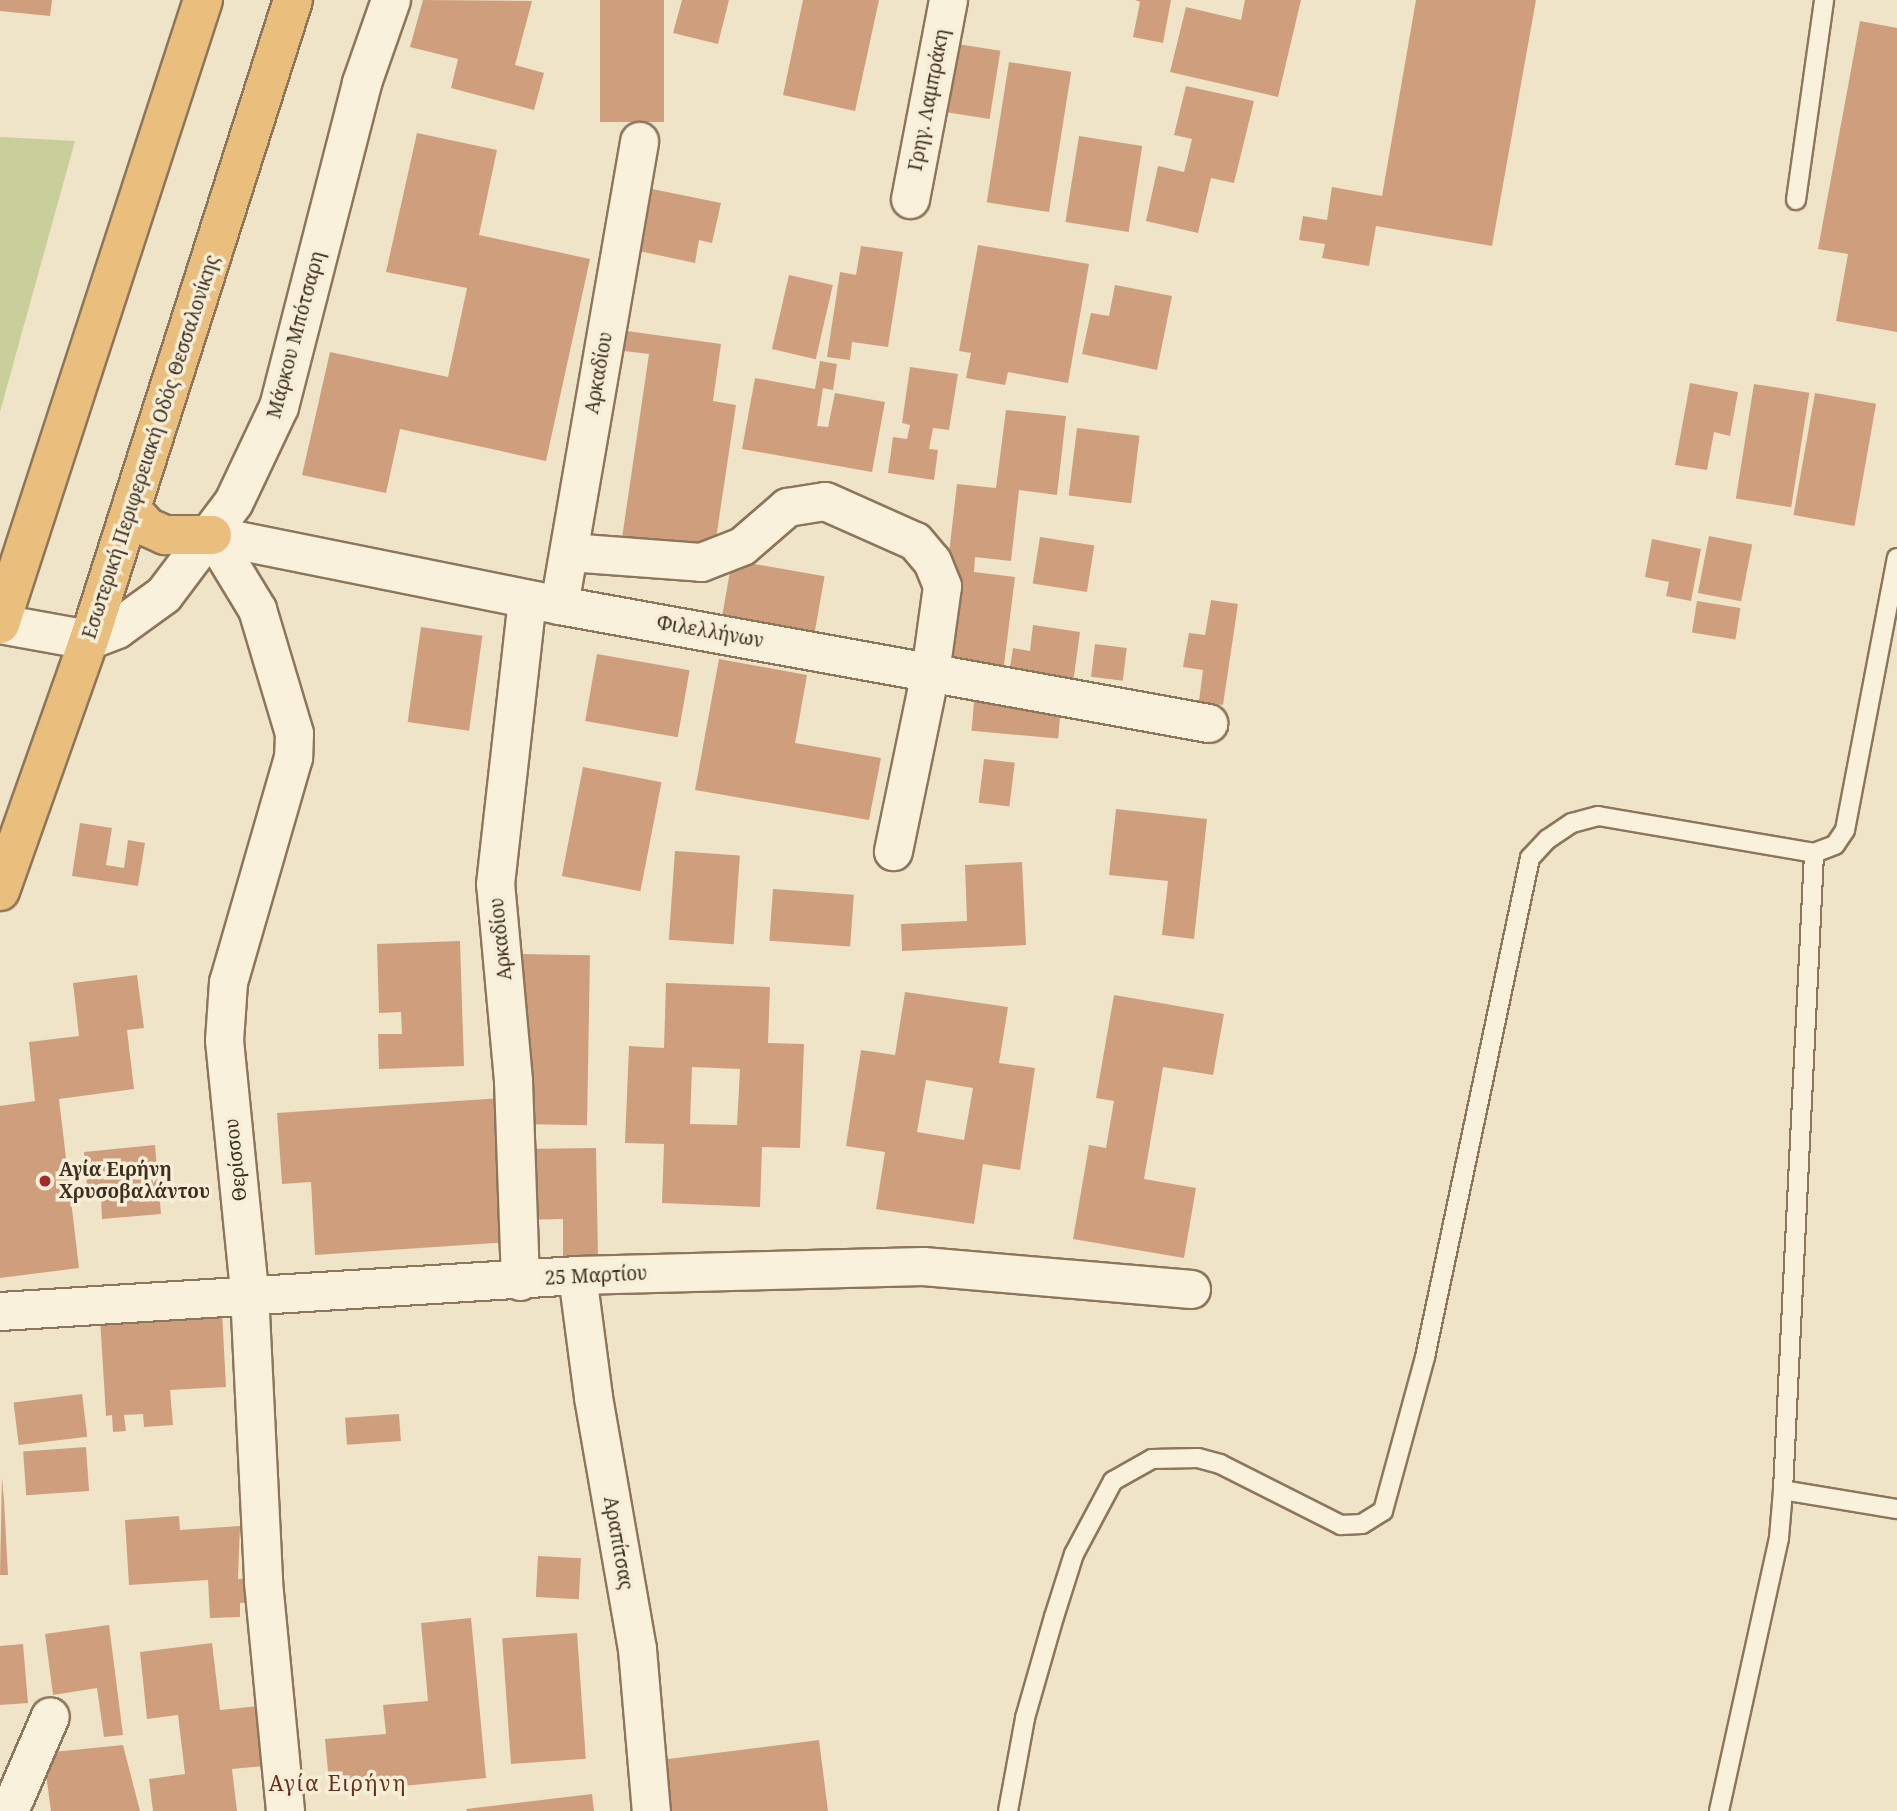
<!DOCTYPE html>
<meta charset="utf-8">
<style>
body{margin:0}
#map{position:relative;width:1897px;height:1811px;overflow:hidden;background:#f0e4c8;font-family:"Noto Serif",serif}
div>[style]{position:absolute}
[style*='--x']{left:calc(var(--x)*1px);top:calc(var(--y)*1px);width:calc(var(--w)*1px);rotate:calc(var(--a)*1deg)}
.green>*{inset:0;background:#c9cf9b}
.building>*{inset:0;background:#cf9f7d;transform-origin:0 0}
.roads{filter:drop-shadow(2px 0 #8d765c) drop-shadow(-2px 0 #8d765c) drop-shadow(0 2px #8d765c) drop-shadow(0 -2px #8d765c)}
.service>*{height:18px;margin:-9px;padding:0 9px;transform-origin:9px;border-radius:9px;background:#faf1dc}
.minor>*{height:37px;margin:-18.5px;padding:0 18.5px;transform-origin:18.5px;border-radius:18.5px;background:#faf1dc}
.secondary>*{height:38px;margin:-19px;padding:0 19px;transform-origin:19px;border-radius:19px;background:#faf1dc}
.trunk>*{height:38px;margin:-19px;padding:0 19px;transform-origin:19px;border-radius:19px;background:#eabe7c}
.dots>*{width:19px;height:19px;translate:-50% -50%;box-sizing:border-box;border:4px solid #f7eed8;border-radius:50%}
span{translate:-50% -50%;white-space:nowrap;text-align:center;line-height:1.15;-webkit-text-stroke:7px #f7eed8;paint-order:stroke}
.street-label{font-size:19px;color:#3d2e20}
.poi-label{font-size:19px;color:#3d2e20;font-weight:700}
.left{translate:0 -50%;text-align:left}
.neighbourhood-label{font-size:21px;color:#6b2e1e;letter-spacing:2px}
</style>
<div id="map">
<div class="green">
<i style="clip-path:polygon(0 137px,75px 141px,0 412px)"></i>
</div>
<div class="building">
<i style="clip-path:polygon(0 0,52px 0,50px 16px,0 11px)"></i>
<i style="clip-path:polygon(423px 0,532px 1px,515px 65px,544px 73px,534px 110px,451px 88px,458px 59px,410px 47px)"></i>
<i style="left:600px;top:0;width:64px;height:122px"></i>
<i style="clip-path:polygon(682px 0,729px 0,718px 44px,673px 33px)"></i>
<i style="clip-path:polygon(803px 0,879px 0,855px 111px,783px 95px)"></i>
<i style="clip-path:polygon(1171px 0,1163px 43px,1133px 37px,1140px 2px,1135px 0)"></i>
<i style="clip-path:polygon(1245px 0,1301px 0,1278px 97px,1170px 72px,1186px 7px,1241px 20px)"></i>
<i style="clip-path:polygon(1416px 0,1536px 0,1492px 246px,1376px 226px,1369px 266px,1322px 258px,1325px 244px,1299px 240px,1303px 216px,1327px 220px,1332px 187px,1382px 196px)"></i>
<i style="clip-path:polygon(1860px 21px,1897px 28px,1897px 332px,1836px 321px,1848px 254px,1818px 249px)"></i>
<i style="left:951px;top:43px;width:50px;height:69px;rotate:9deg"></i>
<i style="left:1009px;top:62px;width:63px;height:142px;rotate:9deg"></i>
<i style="clip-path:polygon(1186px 86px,1254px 101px,1234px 183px,1211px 178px,1198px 233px,1146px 221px,1158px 166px,1184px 172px,1192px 139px,1174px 135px)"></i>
<i style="clip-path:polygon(417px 133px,497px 150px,479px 235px,590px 259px,546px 461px,400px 429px,386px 493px,302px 475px,330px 352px,448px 377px,467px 288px,386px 272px)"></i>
<i style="left:1079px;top:136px;width:64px;height:87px;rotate:9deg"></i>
<i style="clip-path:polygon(652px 189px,721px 203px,712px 243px,699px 240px,695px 263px,639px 251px)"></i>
<i style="clip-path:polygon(978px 245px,1089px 264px,1068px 383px,1008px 372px,1005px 385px,966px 378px,971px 353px,959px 351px)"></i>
<i style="clip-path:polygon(861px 246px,903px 252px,888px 347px,852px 342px,850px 360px,827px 357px,840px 272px,856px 275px)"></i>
<i style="left:789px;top:275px;width:45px;height:76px;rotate:13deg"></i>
<i style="clip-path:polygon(1115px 285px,1172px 296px,1157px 370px,1082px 354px,1091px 313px,1109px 316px)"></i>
<i style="clip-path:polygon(627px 331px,721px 344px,713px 401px,736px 405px,714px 552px,622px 538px,649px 354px,624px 351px)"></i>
<i style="clip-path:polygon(820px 361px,837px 364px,833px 390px,823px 388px,817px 426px,828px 427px,835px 393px,885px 402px,872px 472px,742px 449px,755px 378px,815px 389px)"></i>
<i style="clip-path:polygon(910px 367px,958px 374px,949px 430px,933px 428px,929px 449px,938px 450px,934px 480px,888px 473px,893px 437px,907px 439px,910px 425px,902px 423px)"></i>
<i style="clip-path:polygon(1690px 383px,1738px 392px,1730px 436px,1714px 432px,1707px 470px,1675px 465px)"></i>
<i style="left:1754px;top:384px;width:56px;height:116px;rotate:9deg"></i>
<i style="left:1815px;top:393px;width:62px;height:124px;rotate:10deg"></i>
<i style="clip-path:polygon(1006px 410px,1066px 416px,1057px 495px,1019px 490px,1011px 561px,975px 557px,974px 572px,1015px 577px,1003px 673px,936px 665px,957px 484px,996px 488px)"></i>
<i style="left:1077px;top:428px;width:63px;height:68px;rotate:7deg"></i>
<i style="left:1709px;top:536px;width:44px;height:58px;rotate:11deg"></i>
<i style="left:1040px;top:537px;width:55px;height:47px;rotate:9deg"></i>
<i style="clip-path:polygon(1652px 539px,1701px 549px,1691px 601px,1666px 596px,1669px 582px,1645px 577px)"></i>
<i style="left:732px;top:560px;width:94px;height:68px;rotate:10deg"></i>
<i style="clip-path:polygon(1211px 600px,1238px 604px,1223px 705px,1199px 701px,1203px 670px,1183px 667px,1189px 633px,1205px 635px)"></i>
<i style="left:1697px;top:601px;width:44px;height:32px;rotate:9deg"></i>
<i style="clip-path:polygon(1033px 625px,1080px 632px,1073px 683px,1009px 674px,1013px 648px,1030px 651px)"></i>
<i style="left:421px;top:627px;width:62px;height:96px;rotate:8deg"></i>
<i style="left:1095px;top:644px;width:32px;height:33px;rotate:7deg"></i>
<i style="left:597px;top:654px;width:94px;height:68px;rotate:10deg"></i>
<i style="clip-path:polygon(719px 659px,807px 675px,795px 743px,881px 758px,869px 820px,695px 790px)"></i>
<i style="left:975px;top:691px;width:87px;height:40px;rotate:5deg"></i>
<i style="left:984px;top:759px;width:31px;height:44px;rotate:7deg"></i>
<i style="left:583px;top:767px;width:80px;height:111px;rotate:11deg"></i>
<i style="clip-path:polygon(1116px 809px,1207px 819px,1194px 939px,1162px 935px,1168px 881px,1109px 875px)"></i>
<i style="clip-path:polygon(80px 823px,112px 828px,106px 865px,124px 868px,128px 840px,145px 843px,138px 886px,72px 876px)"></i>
<i style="left:675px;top:851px;width:65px;height:89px;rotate:4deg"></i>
<i style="clip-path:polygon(1022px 862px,1026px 945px,902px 951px,901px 924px,967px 921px,965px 865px)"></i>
<i style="left:773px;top:889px;width:81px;height:52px;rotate:4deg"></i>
<i style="clip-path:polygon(460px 941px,464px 1066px,379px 1069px,378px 1034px,402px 1034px,401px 1012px,379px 1013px,377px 944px)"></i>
<i style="left:520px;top:954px;width:70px;height:170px;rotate:1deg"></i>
<i style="clip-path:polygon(137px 975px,144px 1028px,127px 1030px,134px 1089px,59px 1099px,79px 1268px,0 1278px,0 1106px,35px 1101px,29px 1042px,79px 1036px,73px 983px)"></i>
<i style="clip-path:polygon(evenodd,666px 983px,770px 987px,768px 1043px,804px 1044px,800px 1148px,762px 1147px,760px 1207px,662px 1203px,664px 1144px,625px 1143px,629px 1046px,664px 1048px,666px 983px,692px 1067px,740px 1069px,737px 1125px,690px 1124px,692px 1067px)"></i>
<i style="clip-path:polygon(evenodd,905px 992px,1008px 1007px,999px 1063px,1035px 1068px,1020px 1170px,983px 1164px,974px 1224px,876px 1209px,885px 1152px,846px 1146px,861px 1050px,895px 1055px,905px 992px,926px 1080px,973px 1088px,964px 1140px,917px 1132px,926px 1080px)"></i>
<i style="clip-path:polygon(1114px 995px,1224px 1014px,1213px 1075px,1163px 1067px,1144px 1179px,1196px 1188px,1184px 1258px,1073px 1239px,1089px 1145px,1106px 1148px,1114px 1101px,1096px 1098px)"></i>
<i style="clip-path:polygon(502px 1098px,511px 1242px,315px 1255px,311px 1182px,282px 1184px,277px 1113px)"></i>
<i style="clip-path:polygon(155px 1145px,161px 1214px,102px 1219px,101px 1197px,88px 1199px,84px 1152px)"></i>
<i style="clip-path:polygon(596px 1148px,598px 1257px,563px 1258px,563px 1219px,519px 1220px,518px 1149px)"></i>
<i style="clip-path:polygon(222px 1311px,226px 1387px,170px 1390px,173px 1425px,144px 1427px,143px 1414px,124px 1415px,126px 1431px,113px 1432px,112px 1415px,106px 1416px,100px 1319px)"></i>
<i style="left:82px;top:1394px;width:43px;height:69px;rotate:83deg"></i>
<i style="left:399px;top:1414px;width:27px;height:54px;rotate:86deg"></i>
<i style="left:86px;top:1447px;width:44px;height:63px;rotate:86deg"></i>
<i style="clip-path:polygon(2px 1477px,4px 1500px,8px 1575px,0 1575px)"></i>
<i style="clip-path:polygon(179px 1516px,180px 1530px,240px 1526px,238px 1579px,254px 1578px,256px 1602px,240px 1603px,240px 1617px,210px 1618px,208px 1580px,129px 1585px,125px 1520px)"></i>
<i style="left:538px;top:1556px;width:43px;height:41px;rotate:3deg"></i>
<i style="clip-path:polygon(471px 1618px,486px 1778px,330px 1793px,325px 1739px,386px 1734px,383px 1705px,428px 1701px,421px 1623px)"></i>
<i style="clip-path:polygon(109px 1625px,123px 1735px,104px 1737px,97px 1688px,53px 1695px,45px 1634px)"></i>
<i style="left:577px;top:1633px;width:126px;height:75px;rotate:86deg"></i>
<i style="clip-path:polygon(212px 1643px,220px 1710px,258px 1706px,265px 1766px,232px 1769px,237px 1811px,153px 1811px,149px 1779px,185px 1774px,178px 1715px,147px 1719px,140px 1652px)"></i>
<i style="clip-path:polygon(23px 1644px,28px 1703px,0 1705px,0 1646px)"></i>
<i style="clip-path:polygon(819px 1740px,828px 1811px,666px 1811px,660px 1760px)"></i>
<i style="clip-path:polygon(123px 1745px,140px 1811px,51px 1811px,43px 1753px)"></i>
<i style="clip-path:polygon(592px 1794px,594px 1811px,467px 1811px,466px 1809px)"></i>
</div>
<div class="roads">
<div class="service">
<i style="--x:1796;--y:200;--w:202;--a:-82"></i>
<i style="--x:1783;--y:1490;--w:638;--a:-87.21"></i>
<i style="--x:1814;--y:853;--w:22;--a:-21"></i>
<i style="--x:1835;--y:845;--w:18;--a:-56"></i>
<i style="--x:1845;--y:830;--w:277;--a:-79.2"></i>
<i style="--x:1008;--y:1811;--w:95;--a:-79.6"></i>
<i style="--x:1025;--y:1718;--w:105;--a:-74"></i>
<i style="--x:1054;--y:1617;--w:66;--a:-72.4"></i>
<i style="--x:1074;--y:1554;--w:83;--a:-61.9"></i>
<i style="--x:1113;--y:1481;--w:45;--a:-29.4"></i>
<i style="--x:1152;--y:1459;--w:46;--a:-1.2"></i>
<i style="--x:1198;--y:1458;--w:23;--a:15"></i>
<i style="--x:1220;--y:1464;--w:136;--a:26.8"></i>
<i style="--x:1341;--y:1525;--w:21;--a:-3"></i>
<i style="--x:1362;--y:1524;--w:25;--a:-32"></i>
<i style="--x:1383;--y:1511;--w:160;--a:-74.7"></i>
<i style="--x:1425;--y:1357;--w:510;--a:-78.12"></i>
<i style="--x:1530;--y:858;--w:26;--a:-47"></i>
<i style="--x:1548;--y:839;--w:29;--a:-34"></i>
<i style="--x:1572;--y:823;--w:27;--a:-15"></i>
<i style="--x:1598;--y:816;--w:219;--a:9.7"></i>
<i style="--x:1719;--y:1811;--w:280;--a:-77.6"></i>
<i style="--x:1779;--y:1538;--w:48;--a:-85.2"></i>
<i style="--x:1783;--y:1490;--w:116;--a:9.5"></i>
</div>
<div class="minor">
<i style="--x:910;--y:199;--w:203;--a:-79.2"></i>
<i style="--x:212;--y:535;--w:87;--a:58.7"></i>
<i style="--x:257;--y:609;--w:129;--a:73.4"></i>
<i style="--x:294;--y:733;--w:24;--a:92"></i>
<i style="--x:293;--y:757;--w:234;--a:106.1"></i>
<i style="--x:228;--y:982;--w:58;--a:93.9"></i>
<i style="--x:224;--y:1040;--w:253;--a:84.3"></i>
<i style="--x:249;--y:1292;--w:290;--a:87.2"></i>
<i style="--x:263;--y:1582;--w:230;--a:84.5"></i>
<i style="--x:212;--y:535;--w:354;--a:11.4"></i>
<i style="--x:559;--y:605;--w:660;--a:10.3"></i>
<i style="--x:569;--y:552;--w:132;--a:4.3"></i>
<i style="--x:701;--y:562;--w:44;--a:-21.3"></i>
<i style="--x:742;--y:546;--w:60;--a:-40.9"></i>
<i style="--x:787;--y:507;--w:38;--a:-9"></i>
<i style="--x:825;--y:501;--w:98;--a:24"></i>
<i style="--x:915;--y:541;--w:26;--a:50"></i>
<i style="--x:932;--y:561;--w:27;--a:68"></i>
<i style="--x:942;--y:586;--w:87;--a:97.9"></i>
<i style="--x:930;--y:672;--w:183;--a:101.7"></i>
<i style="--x:559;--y:605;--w:471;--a:-80.2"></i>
<i style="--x:577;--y:1275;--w:123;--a:82.5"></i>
<i style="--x:593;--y:1397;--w:256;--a:80.1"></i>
<i style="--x:637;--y:1649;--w:163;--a:85.1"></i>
<i style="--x:520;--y:1281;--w:201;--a:-92"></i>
<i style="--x:513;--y:1080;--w:197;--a:-95.2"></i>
<i style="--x:495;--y:884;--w:287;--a:-83.6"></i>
<i style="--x:0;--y:1311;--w:578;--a:-3.57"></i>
<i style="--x:577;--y:1275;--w:346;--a:-1.5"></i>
<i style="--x:923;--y:1266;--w:269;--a:4.9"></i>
<i style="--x:9;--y:1811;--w:103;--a:-66.7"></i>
</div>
<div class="secondary">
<i style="--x:0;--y:624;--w:90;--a:10.2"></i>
<i style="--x:89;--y:640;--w:30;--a:-21"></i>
<i style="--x:117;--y:629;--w:58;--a:-35.9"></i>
<i style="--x:164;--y:595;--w:116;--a:-53"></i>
<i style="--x:234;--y:502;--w:105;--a:-64.7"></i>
<i style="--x:279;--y:407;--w:334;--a:-75.6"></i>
<i style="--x:362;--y:83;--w:88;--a:-70.7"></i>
</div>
<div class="trunk">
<i style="--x:131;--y:509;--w:24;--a:48"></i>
<i style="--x:147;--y:527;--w:20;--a:24"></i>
<i style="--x:165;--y:535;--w:47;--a:0"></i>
<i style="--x:0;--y:624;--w:656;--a:-71.98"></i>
<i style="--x:0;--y:891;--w:266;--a:-70.5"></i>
<i style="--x:89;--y:640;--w:672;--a:-72.32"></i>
</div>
</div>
<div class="dots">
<i style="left:45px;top:1181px;background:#9e2a2b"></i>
</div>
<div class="street-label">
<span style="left:929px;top:100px;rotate:-79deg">Γρηγ. Λαμπράκη</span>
<span style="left:296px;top:335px;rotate:-75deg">Μάρκου Μπότσαρη</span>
<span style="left:599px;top:373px;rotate:-80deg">Αρκαδίου</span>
<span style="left:151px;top:447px;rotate:-72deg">Εσωτερική Περιφερειακή Οδός Θεσσαλονίκης</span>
<span style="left:710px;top:632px;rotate:10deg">Φιλελλήνων</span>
<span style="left:501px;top:939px;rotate:-96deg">Αρκαδίου</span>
<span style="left:236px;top:1160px;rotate:-96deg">Θερίσσου</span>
<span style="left:596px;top:1276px;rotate:-3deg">25 Μαρτίου</span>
<span style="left:618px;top:1543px;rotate:80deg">Αραπίτσας</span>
</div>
<div class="poi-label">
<span class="left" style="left:59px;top:1181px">Αγία Ειρήνη<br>Χρυσοβαλάντου</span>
</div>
<div class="neighbourhood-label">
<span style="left:338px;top:1783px">Αγία Ειρήνη</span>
</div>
</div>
